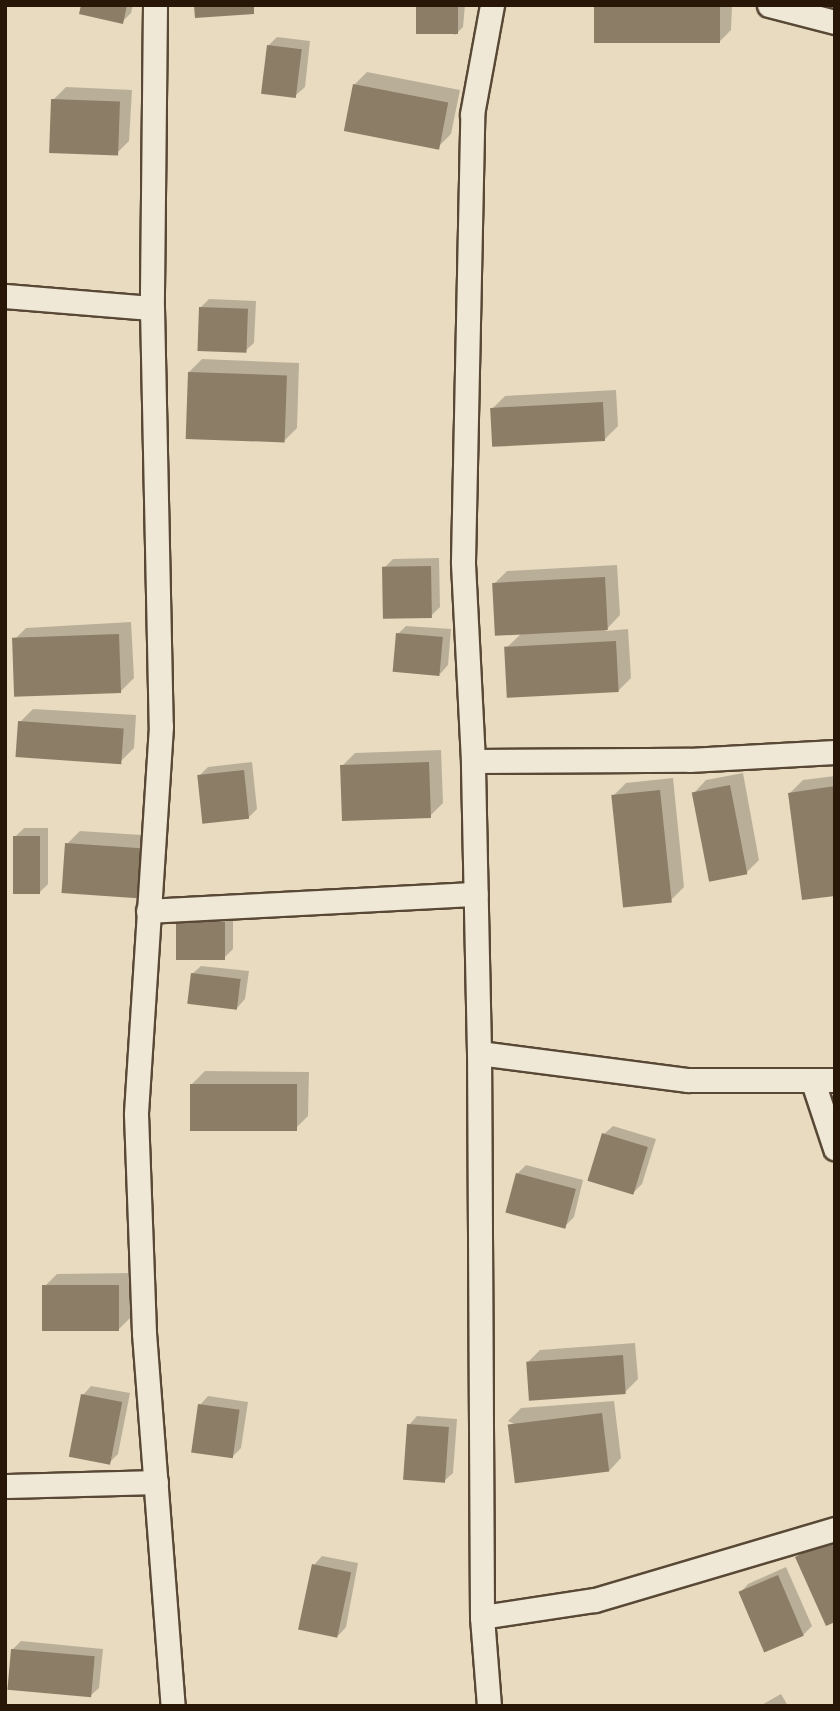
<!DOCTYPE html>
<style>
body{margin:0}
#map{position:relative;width:840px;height:1711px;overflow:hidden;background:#e8dbc0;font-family:"IM FELL English",serif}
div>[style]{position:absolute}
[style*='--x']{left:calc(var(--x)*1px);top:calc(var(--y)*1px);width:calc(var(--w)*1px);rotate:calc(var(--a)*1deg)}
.shadow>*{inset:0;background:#0003}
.building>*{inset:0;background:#8c7d67;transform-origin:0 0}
.roads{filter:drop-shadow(2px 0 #584835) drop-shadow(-2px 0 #584835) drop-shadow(0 2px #584835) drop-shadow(0 -2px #584835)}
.minor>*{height:23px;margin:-11.5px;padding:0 11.5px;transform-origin:11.5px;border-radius:11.5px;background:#f0e8d6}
span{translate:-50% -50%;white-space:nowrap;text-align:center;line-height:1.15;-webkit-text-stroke:5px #f0e8d6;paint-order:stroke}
.frame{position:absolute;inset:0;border:7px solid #281707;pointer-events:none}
</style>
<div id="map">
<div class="shadow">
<i style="clip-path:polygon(82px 5px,133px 5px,131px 13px,122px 22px)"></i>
<i style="clip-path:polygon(418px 5px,465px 5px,463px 27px,455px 35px)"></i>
<i style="clip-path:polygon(595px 5px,732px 5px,731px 30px,718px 43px)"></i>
<i style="clip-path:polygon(277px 37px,310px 41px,305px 87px,296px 95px,268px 46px)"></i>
<i style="clip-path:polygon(367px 72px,460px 90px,451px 134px,438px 147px,354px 85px)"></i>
<i style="clip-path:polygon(66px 87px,132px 90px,129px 141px,116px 154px,53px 100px)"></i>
<i style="clip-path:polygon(209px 299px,256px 301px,254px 343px,245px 351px,201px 307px)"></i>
<i style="clip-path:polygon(202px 359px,299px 363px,297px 428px,284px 441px,189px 372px)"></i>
<i style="clip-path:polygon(616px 390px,618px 426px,605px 439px,492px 409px,505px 396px)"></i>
<i style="clip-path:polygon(439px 558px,440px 607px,431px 616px,384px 568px,393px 559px)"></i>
<i style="clip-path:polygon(617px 565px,620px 615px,605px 631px,628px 629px,631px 678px,618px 691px,505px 649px,522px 633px,494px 584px,507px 571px)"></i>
<i style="clip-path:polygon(131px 622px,134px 678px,121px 691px,13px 641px,26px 628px)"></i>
<i style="clip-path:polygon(406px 626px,451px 629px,448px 665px,440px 674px,398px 634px)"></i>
<i style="clip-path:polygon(33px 709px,136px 715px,134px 748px,121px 761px,20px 722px)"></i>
<i style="clip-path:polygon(441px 750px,443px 803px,430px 816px,342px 766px,355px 753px)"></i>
<i style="clip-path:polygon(252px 762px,257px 809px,248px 818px,199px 776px,208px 767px)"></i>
<i style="clip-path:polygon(743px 773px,759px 860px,746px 873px,694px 793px,706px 780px)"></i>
<i style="clip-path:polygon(835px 776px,835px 895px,790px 793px,803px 780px)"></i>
<i style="clip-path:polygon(673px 778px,684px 887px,671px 900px,613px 796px,626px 783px)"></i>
<i style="clip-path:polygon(24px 828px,48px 828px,48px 884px,39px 893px,15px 837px)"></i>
<i style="clip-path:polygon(80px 831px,157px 836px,154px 883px,67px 844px)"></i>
<i style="clip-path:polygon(186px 914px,233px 915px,233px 949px,224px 958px,178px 923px)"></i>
<i style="clip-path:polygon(201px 966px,249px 971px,245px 999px,237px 1008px,192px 974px)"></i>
<i style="clip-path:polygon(205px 1071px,309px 1072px,308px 1116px,295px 1129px,192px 1084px)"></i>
<i style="clip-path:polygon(613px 1126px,656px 1139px,642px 1184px,633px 1193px,604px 1134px)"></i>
<i style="clip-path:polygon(526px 1165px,583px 1180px,574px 1217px,565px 1226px,517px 1174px)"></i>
<i style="clip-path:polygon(131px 1273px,132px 1316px,119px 1329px,44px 1287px,57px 1274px)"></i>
<i style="clip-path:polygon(635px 1343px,638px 1379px,625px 1392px,527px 1363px,540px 1350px)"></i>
<i style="clip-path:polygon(91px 1386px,130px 1393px,118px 1454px,109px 1463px,83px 1395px)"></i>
<i style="clip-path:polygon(208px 1396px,248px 1402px,241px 1448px,232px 1457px,200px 1405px)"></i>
<i style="clip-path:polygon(614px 1401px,621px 1458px,609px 1471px,508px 1421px,521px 1408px)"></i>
<i style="clip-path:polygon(417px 1416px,457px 1419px,453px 1473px,444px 1481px,409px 1425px)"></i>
<i style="clip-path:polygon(835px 1535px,835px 1620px,797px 1557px,805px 1548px)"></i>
<i style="clip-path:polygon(322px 1556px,358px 1563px,346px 1627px,338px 1636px,314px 1565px)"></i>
<i style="clip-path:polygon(786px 1567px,812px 1626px,803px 1635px,740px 1593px,748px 1584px)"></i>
<i style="clip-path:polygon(21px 1641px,103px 1649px,99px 1688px,90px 1696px,12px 1650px)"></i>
<i style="clip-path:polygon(781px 1694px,788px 1706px,760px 1706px)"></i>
</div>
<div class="building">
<i style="clip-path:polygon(81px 5px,127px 5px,123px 24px,79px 14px)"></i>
<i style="clip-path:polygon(194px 5px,254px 5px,254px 14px,195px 18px)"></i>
<i style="left:416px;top:5px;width:42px;height:29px"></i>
<i style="left:594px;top:5px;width:126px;height:38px"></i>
<i style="left:267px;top:45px;width:35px;height:49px;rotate:7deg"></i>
<i style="left:353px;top:84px;width:97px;height:48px;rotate:11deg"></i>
<i style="left:51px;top:99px;width:69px;height:54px;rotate:2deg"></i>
<i style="left:199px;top:307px;width:49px;height:44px;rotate:2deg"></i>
<i style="left:188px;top:372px;width:99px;height:67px;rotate:2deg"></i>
<i style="left:603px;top:402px;width:39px;height:113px;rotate:87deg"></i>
<i style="left:431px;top:566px;width:52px;height:49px;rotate:89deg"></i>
<i style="left:605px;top:577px;width:53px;height:113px;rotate:87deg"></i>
<i style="left:396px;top:633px;width:47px;height:39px;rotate:5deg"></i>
<i style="left:119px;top:634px;width:59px;height:107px;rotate:88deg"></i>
<i style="left:616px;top:641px;width:51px;height:112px;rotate:87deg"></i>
<i style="left:18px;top:721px;width:106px;height:36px;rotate:4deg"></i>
<i style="left:429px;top:762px;width:56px;height:89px;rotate:88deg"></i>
<i style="left:244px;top:770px;width:49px;height:47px;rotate:84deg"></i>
<i style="left:730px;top:785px;width:91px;height:39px;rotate:79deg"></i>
<i style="clip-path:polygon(835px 786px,835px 896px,802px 900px,788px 793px)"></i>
<i style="left:660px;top:790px;width:113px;height:49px;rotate:84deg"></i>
<i style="left:13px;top:836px;width:27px;height:58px"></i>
<i style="left:65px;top:843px;width:80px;height:50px;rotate:4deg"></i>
<i style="left:176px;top:922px;width:49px;height:38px"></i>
<i style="left:191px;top:973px;width:50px;height:31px;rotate:7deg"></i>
<i style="left:190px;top:1084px;width:107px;height:47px"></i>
<i style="left:602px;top:1133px;width:48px;height:50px;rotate:17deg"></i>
<i style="left:516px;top:1173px;width:62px;height:41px;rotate:15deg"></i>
<i style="left:119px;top:1285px;width:46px;height:77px;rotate:90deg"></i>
<i style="left:623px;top:1355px;width:39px;height:97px;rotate:86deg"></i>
<i style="left:81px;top:1394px;width:42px;height:64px;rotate:11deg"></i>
<i style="left:198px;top:1404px;width:42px;height:49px;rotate:8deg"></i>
<i style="left:602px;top:1413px;width:59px;height:95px;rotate:83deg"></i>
<i style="left:407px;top:1424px;width:42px;height:56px;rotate:4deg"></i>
<i style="clip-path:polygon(830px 1540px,835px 1550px,835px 1622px,826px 1626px,795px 1557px)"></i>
<i style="left:312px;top:1564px;width:40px;height:67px;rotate:12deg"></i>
<i style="left:778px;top:1575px;width:66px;height:43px;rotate:67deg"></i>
<i style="left:11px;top:1649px;width:84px;height:41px;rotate:5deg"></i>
</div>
<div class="roads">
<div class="minor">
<i style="--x:155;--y:5;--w:303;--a:90.6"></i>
<i style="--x:152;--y:308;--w:418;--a:88.8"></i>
<i style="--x:161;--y:726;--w:389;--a:93.7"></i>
<i style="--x:136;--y:1114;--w:219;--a:87.9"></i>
<i style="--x:144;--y:1333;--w:374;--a:85.6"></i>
<i style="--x:769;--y:5;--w:68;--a:14.4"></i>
<i style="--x:5;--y:296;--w:147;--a:4.7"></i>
<i style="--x:473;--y:761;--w:216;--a:-0.3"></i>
<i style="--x:689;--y:760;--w:146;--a:-3.1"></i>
<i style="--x:148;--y:911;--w:328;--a:-3"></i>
<i style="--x:479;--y:1053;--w:211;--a:7.4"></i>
<i style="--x:688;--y:1080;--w:147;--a:0"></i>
<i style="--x:813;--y:1082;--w:70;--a:71.6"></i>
<i style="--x:5;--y:1486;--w:151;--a:-1.5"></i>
<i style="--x:482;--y:1617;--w:114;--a:-8.6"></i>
<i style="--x:595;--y:1600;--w:250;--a:-16.5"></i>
<i style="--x:489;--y:1706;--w:89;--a:-94.5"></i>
<i style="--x:482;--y:1617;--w:564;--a:-90.3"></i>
<i style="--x:479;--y:1053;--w:292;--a:-91.2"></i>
<i style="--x:473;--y:761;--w:200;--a:-92.9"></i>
<i style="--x:463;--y:561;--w:447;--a:-88.8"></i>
<i style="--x:472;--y:114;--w:111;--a:-79.6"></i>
</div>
</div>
<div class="frame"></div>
</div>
